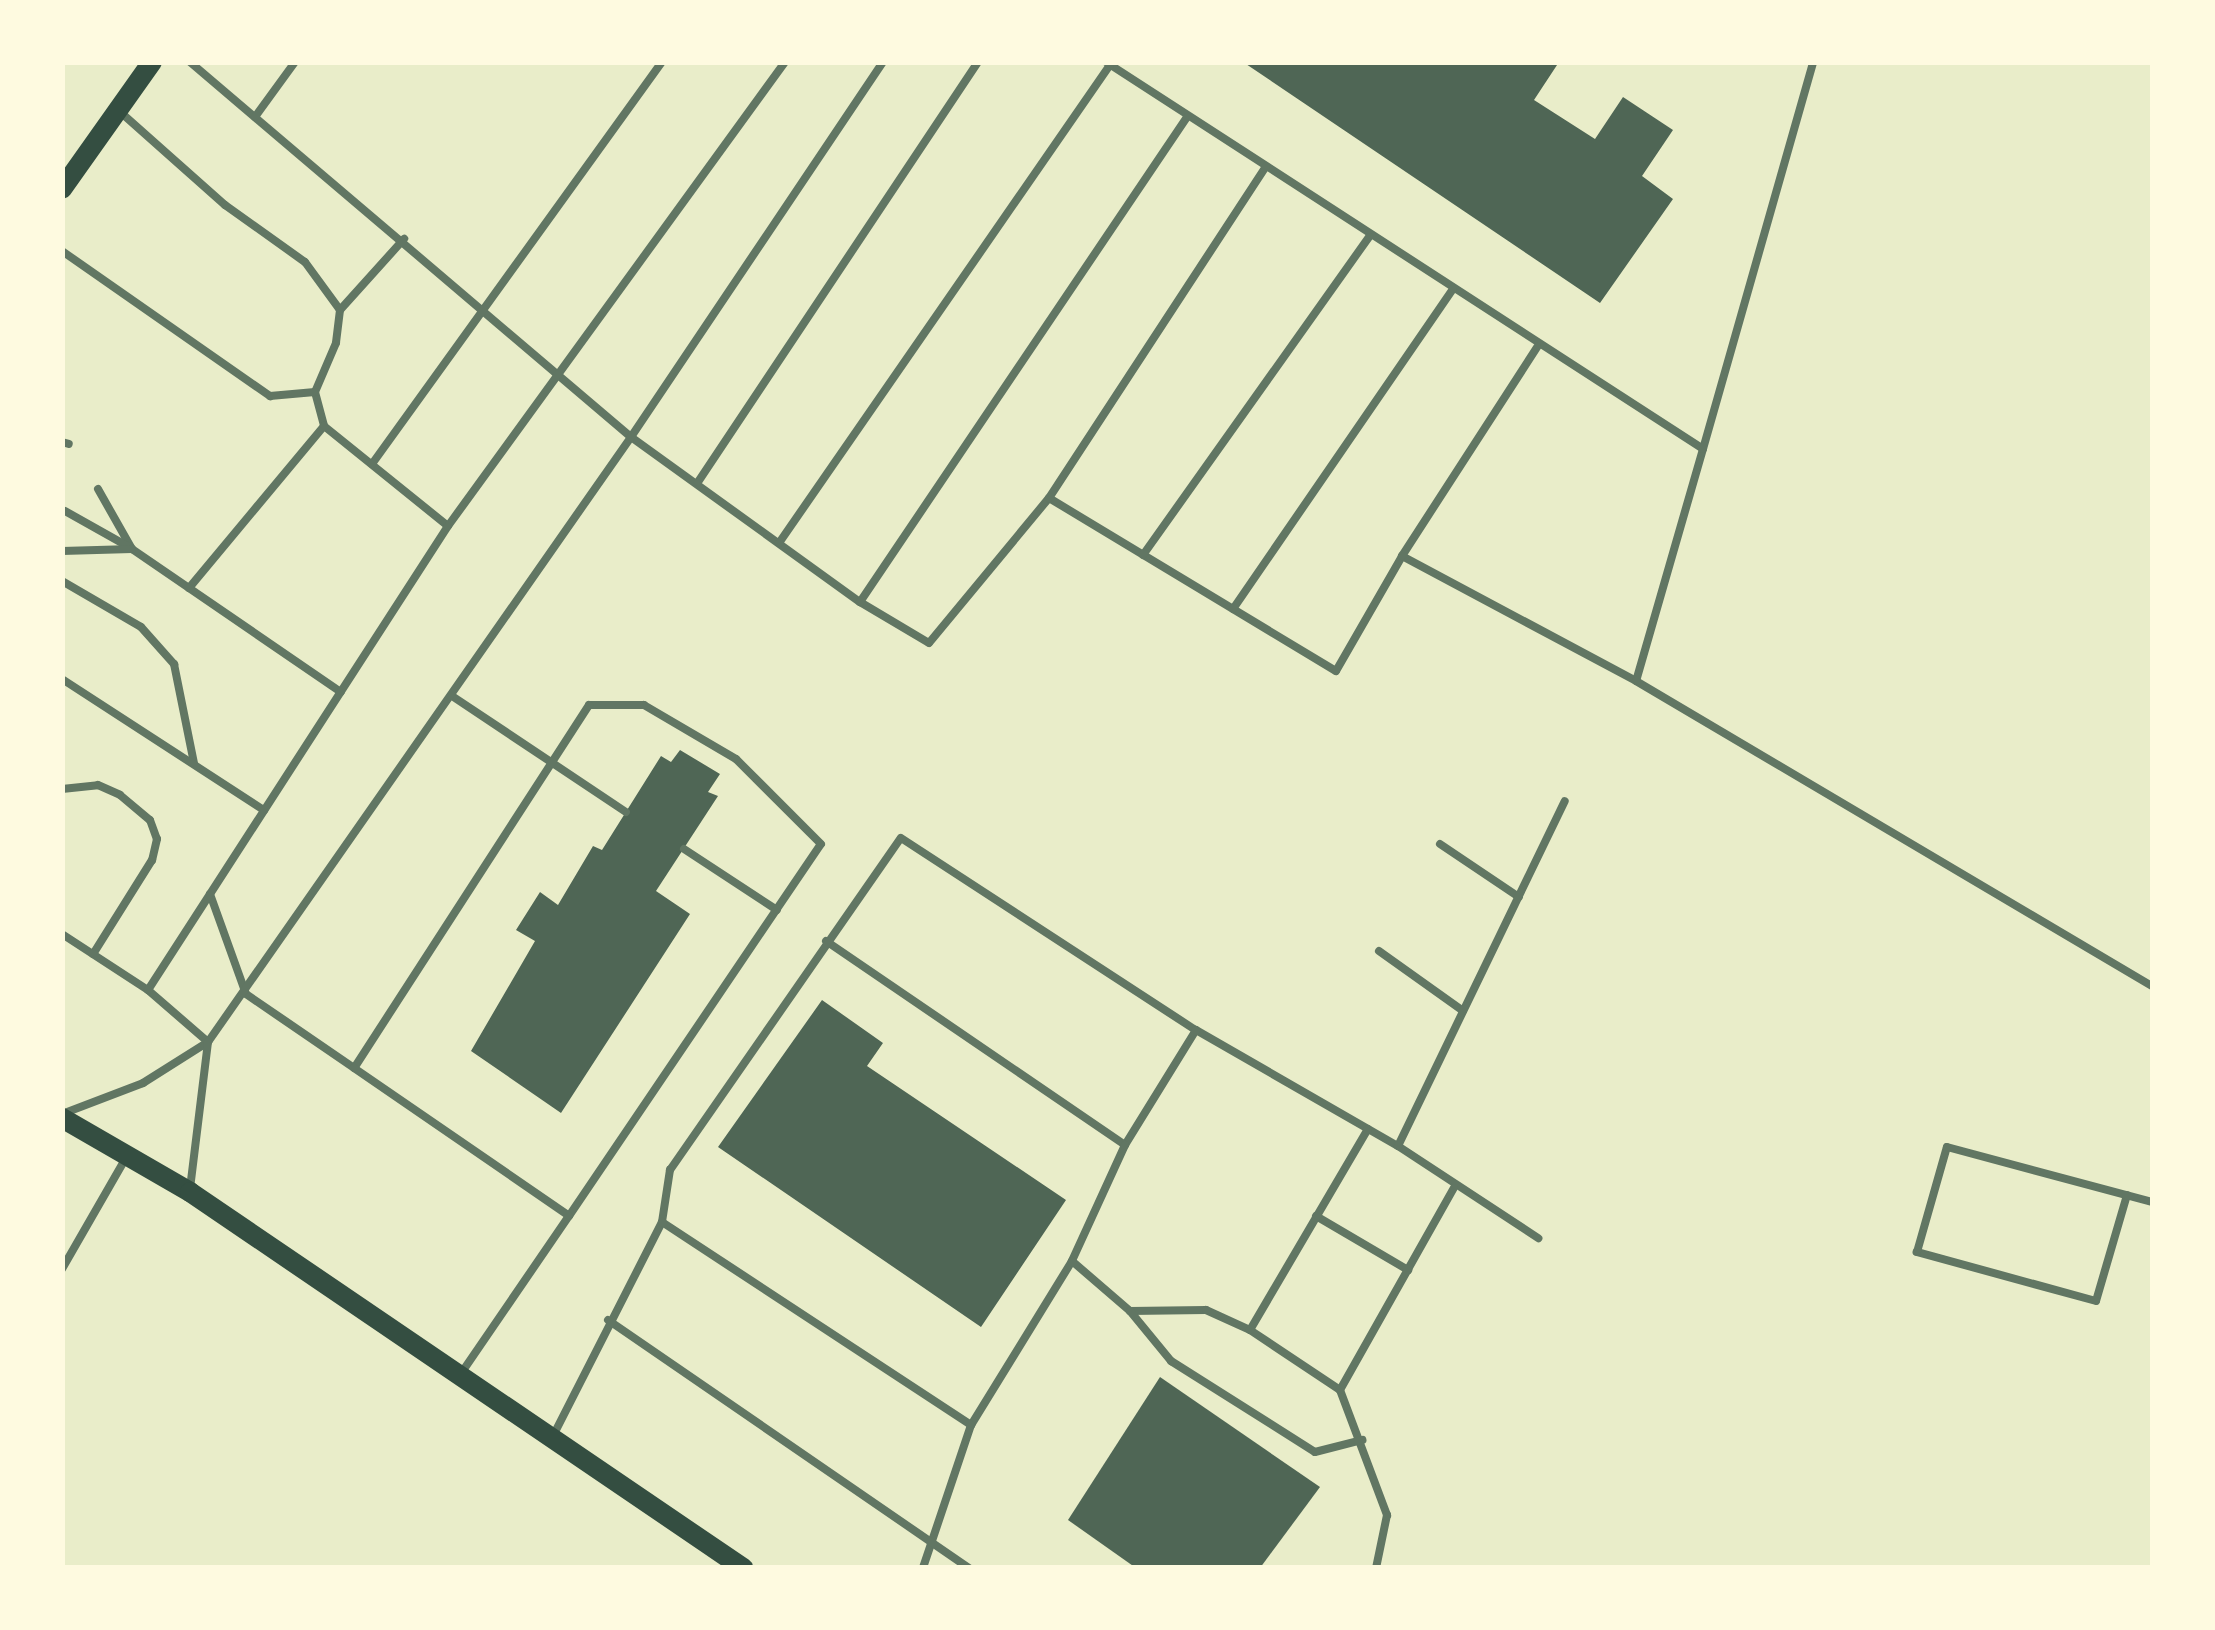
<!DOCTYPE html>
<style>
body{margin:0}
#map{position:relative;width:2215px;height:1630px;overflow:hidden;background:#e9edc9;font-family:Mulish,sans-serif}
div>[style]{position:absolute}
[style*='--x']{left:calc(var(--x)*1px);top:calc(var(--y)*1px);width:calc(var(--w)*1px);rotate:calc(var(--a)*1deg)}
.building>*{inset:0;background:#4f6655}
.service>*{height:8px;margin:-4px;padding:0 4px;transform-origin:4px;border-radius:4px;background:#617663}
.secondary>*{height:20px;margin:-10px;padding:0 10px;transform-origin:10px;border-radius:10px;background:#344e41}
span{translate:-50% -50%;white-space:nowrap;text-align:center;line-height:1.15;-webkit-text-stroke:8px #fefae0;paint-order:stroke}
.frame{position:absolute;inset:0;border:65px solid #fefae0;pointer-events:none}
</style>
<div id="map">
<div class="building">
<i style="clip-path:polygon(1243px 62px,1559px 62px,1534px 100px,1595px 139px,1623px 97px,1673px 130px,1642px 176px,1673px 199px,1600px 303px)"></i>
<i style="clip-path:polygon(680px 750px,720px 774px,708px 792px,718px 796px,656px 891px,690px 914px,561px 1113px,471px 1051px,535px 941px,516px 930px,540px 892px,558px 905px,593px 846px,602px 850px,661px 756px,671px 762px)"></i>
<i style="clip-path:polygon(822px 1000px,883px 1043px,867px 1066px,1066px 1200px,981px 1327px,718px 1147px)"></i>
<i style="clip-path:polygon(1160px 1377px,1320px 1487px,1260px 1568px,1136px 1568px,1068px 1520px)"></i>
</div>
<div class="service">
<i style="--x:190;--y:62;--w:579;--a:40.38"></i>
<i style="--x:631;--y:437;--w:282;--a:35.8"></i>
<i style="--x:860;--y:602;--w:80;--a:30.7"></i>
<i style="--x:929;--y:643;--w:188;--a:-50.4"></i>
<i style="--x:1049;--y:498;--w:335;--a:31.1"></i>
<i style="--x:1336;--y:671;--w:133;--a:-60.1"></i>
<i style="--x:1402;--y:556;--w:265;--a:28.1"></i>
<i style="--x:1106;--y:62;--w:711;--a:32.95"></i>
<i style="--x:1703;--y:449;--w:241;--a:106.1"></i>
<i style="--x:1636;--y:681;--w:599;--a:30.59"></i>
<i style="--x:118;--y:110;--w:143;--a:41.6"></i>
<i style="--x:225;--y:205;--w:98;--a:35.5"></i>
<i style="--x:305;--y:262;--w:59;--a:53.9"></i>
<i style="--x:340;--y:310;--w:33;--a:97"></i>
<i style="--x:336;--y:343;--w:53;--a:113.2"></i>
<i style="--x:315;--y:392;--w:35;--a:75"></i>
<i style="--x:324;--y:426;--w:211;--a:129.8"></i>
<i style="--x:255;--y:117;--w:68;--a:-54"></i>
<i style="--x:62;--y:251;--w:254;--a:34.9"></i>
<i style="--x:270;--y:396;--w:45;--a:-5.1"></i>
<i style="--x:340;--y:310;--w:96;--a:-48"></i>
<i style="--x:324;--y:426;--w:159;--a:38.9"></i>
<i style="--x:62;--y:442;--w:7;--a:16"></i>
<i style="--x:1703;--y:449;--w:402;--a:-74.1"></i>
<i style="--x:372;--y:464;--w:496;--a:-54.2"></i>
<i style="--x:698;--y:482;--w:505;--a:-56.31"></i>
<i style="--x:98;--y:489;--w:69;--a:60.5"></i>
<i style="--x:132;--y:549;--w:253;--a:34.4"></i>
<i style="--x:1049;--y:498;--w:396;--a:-56.8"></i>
<i style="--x:65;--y:511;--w:76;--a:29.3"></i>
<i style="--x:779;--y:543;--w:581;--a:-55.3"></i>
<i style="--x:62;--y:551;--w:70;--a:-1.6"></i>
<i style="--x:1143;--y:555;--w:390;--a:-54.6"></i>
<i style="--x:1402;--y:556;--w:249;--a:-57.1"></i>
<i style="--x:62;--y:581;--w:91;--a:30.2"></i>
<i style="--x:141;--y:627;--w:50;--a:48.3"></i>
<i style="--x:174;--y:664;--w:101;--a:78.6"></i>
<i style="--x:860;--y:602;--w:585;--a:-56.01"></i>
<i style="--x:1233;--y:609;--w:388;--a:-55.5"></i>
<i style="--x:62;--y:679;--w:241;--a:33"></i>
<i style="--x:452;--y:696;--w:209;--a:33.7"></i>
<i style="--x:62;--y:789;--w:36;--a:-6"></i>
<i style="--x:98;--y:785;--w:24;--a:24"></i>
<i style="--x:120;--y:795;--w:39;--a:40"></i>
<i style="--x:150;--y:820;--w:20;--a:70"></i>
<i style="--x:157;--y:839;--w:22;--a:103"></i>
<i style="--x:152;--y:860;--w:111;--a:122.1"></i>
<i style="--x:1440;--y:844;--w:95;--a:33.9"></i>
<i style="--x:684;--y:849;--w:111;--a:33.3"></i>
<i style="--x:210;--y:894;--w:106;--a:70.2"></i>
<i style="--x:246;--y:994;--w:131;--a:34.4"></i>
<i style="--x:62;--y:934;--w:103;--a:33.1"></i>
<i style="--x:148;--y:990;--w:79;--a:40.9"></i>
<i style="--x:208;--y:1042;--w:738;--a:-55.04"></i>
<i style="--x:631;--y:437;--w:452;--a:-56.1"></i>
<i style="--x:826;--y:941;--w:362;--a:34.3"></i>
<i style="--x:1379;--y:951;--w:103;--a:35.5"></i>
<i style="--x:148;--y:990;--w:553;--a:-57.12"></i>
<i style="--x:448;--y:526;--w:573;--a:-54.01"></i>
<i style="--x:1196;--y:1030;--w:233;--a:29.9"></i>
<i style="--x:1398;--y:1146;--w:168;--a:33.3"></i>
<i style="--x:62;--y:1114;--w:87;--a:-20.9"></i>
<i style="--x:143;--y:1083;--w:77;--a:-32.2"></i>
<i style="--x:208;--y:1042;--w:147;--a:97"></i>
<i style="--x:1398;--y:1146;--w:383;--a:-64.2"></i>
<i style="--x:2127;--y:1195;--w:110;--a:106.3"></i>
<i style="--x:2096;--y:1301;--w:186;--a:-164.7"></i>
<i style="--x:1917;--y:1252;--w:109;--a:-74.1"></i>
<i style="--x:1947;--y:1147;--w:212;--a:15"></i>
<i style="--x:1316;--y:1216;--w:107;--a:30.4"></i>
<i style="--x:662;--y:1222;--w:53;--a:-81.3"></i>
<i style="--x:670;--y:1170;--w:404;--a:-55.2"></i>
<i style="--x:901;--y:838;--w:352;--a:33.1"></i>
<i style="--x:1196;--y:1030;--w:135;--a:121.7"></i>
<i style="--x:1125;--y:1145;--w:128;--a:114.6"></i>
<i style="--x:1072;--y:1261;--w:193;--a:121.6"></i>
<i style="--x:971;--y:1425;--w:151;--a:108.6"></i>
<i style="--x:1072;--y:1261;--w:77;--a:40.8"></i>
<i style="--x:1130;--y:1311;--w:76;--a:-0.8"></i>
<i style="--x:1206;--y:1310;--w:48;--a:24.4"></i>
<i style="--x:1250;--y:1330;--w:108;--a:33.7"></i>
<i style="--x:1340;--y:1390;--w:134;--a:69.4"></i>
<i style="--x:1387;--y:1515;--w:54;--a:101.7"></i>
<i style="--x:62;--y:1269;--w:130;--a:-60.1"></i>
<i style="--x:1130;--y:1311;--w:65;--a:50.6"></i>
<i style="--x:1171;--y:1361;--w:170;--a:32.3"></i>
<i style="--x:1315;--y:1452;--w:49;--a:-14.3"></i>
<i style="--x:608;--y:1320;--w:438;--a:34.5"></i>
<i style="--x:1250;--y:1330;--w:233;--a:-59.6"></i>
<i style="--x:460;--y:1375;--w:193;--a:-55.6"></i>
<i style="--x:569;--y:1216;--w:449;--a:-55.9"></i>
<i style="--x:821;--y:844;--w:120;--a:-135"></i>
<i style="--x:736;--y:759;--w:107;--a:-149.6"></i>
<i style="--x:644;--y:705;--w:55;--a:180"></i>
<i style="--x:589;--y:705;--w:432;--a:122.9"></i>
<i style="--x:354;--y:1068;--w:261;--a:34.5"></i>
<i style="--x:1340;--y:1390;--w:232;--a:-60.6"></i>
<i style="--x:553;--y:1436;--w:240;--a:-63"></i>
<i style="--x:662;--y:1222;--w:370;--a:33.3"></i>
</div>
<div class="secondary">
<i style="--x:62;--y:189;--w:156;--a:-54.7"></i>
<i style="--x:62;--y:1118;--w:148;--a:30"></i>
<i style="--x:190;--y:1192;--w:669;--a:34.21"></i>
</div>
<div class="frame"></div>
</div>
